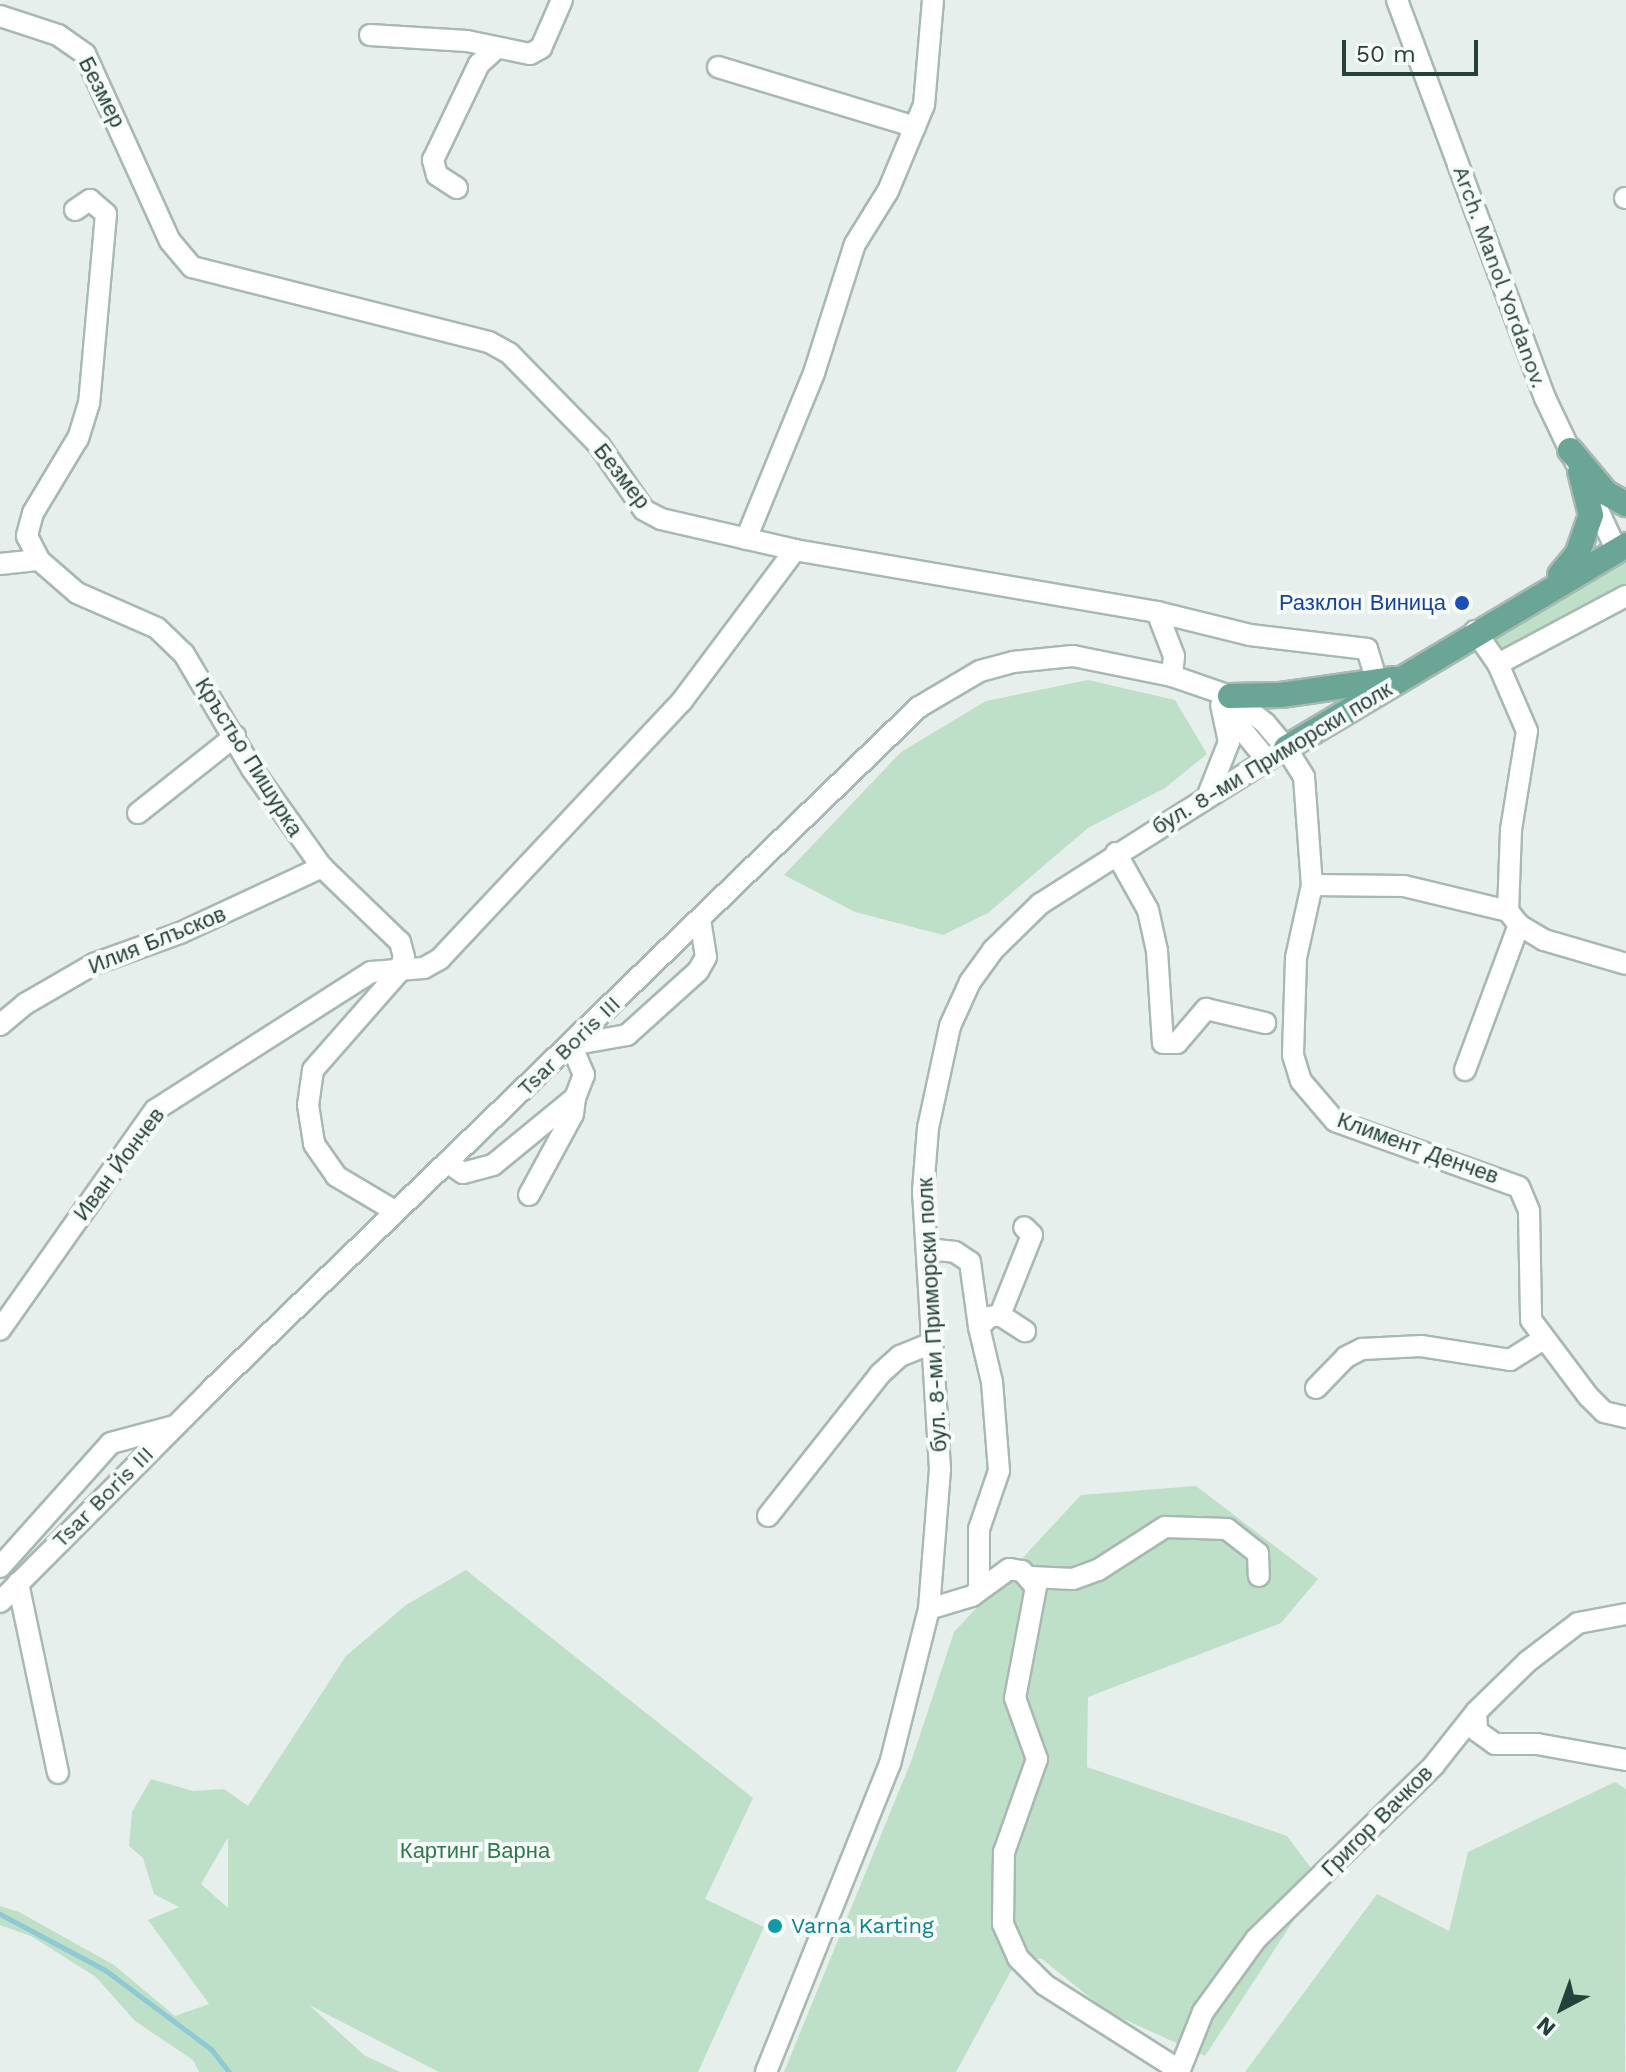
<!DOCTYPE html>
<meta charset="utf-8">
<style>
body{margin:0}
#map{position:relative;width:1626px;height:2072px;overflow:hidden;background:#e6efeb;font-family:"Work Sans",sans-serif}
div>[style]{position:absolute}
[style*='--x']{left:calc(var(--x)*1px);top:calc(var(--y)*1px);width:calc(var(--w)*1px);rotate:calc(var(--a)*1deg)}
.green>*{inset:0;background:#bfe0c8}
.stream>*{height:5px;margin:-2.5px;padding:0 2.5px;transform-origin:2.5px;border-radius:2.5px;background:#8ec9d4}
.roads{filter:drop-shadow(2px 0 #a8b8b2) drop-shadow(-2px 0 #a8b8b2) drop-shadow(0 2px #a8b8b2) drop-shadow(0 -2px #a8b8b2)}
.minor>*{height:20px;margin:-10px;padding:0 10px;transform-origin:10px;border-radius:10px;background:#fff}
.major>*{height:24px;margin:-12px;padding:0 12px;transform-origin:12px;border-radius:12px;background:#6aa596}
.dots>*{width:22px;height:22px;translate:-50% -50%;box-sizing:border-box;border:4px solid #f7fbf9;border-radius:50%}
span{translate:-50% -50%;white-space:nowrap;text-align:center;line-height:1.15;-webkit-text-stroke:8px #f7fbf9;paint-order:stroke}
.street-label{font-size:22px;color:#24423a}
.transit-label{font-size:22px;color:#164399}
.right{translate:-100% -50%;text-align:right}
.park-label{font-size:22px;color:#2d7a4b}
.culture-label{font-size:22px;color:#0d838f}
.left{translate:0 -50%;text-align:left}
.north{position:absolute;left:1522px;top:1968px;width:80px;height:80px;-webkit-text-stroke:6px #f7fbf9;paint-order:stroke;rotate:221deg;font-size:22px;font-weight:700;line-height:32px;text-align:center;color:#24423a}
.north::after{content:'';display:block;margin:auto;width:28px;height:36px;background:#24423a;clip-path:polygon(50% 0,100% 100%,50% 72%,0 100%)}
.scale{position:absolute;left:1342px;top:40px;width:136px;height:36px;box-sizing:border-box;border:4px solid #24423a;border-top:0;padding-left:10px;font-size:24px;line-height:28px;white-space:nowrap;color:#24423a;-webkit-text-stroke:6px #f7fbf9;paint-order:stroke}
</style>
<div id="map">
<div class="green">
<i style="clip-path:polygon(1626px 561px,1626px 596px,1498px 664px,1485px 643px)"></i>
<i style="clip-path:polygon(1088px 680px,1175px 700px,1207px 754px,1165px 788px,1088px 828px,988px 913px,943px 935px,855px 912px,784px 875px,901px 752px,986px 701px)"></i>
<i style="clip-path:polygon(1196px 1486px,1318px 1579px,1281px 1623px,1088px 1697px,1087px 1767px,1287px 1836px,1320px 1880px,1205px 2056px,1108px 2012px,1042px 1959px,1018px 1958px,956px 2072px,784px 2072px,912px 1759px,954px 1632px,1081px 1495px)"></i>
<i style="clip-path:polygon(evenodd,466px 1570px,753px 1798px,705px 1899px,764px 1927px,698px 2072px,439px 2072px,309px 2005px,364px 2055px,400px 2072px,199px 2072px,193px 2060px,135px 2021px,96px 1977px,31px 1936px,0 1925px,0 1906px,19px 1912px,114px 1965px,175px 2016px,209px 2004px,148px 1920px,179px 1907px,154px 1894px,143px 1858px,129px 1846px,132px 1812px,151px 1779px,193px 1791px,224px 1789px,248px 1806px,346px 1656px,406px 1605px,466px 1570px,227px 1839px,228px 1839px,228px 1908px,201px 1884px,227px 1839px)"></i>
<i style="clip-path:polygon(1615px 1782px,1626px 1789px,1625px 2072px,1245px 2072px,1377px 1894px,1449px 1931px,1468px 1852px)"></i>
</div>
<div class="stream">
<i style="--x:0;--y:1914;--w:119;--a:28.1"></i>
<i style="--x:105;--y:1970;--w:132;--a:36.7"></i>
<i style="--x:211;--y:2049;--w:29;--a:52"></i>
</div>
<div class="roads">
<div class="minor">
<i style="--x:1397;--y:0;--w:425;--a:69.6"></i>
<i style="--x:1545;--y:398;--w:72;--a:64.5"></i>
<i style="--x:0;--y:16;--w:61;--a:18.1"></i>
<i style="--x:58;--y:35;--w:33;--a:35"></i>
<i style="--x:85;--y:54;--w:205;--a:65.6"></i>
<i style="--x:170;--y:241;--w:34;--a:50"></i>
<i style="--x:192;--y:267;--w:306;--a:14.2"></i>
<i style="--x:489;--y:342;--w:23;--a:29"></i>
<i style="--x:509;--y:353;--w:129;--a:45.6"></i>
<i style="--x:599;--y:445;--w:79;--a:55.3"></i>
<i style="--x:644;--y:510;--w:19;--a:28"></i>
<i style="--x:661;--y:519;--w:138;--a:13"></i>
<i style="--x:795;--y:550;--w:189;--a:126.8"></i>
<i style="--x:682;--y:701;--w:354;--a:133.2"></i>
<i style="--x:440;--y:959;--w:18;--a:151"></i>
<i style="--x:424;--y:968;--w:53;--a:175.7"></i>
<i style="--x:371;--y:972;--w:256;--a:147.4"></i>
<i style="--x:155;--y:1110;--w:269;--a:125.2"></i>
<i style="--x:370;--y:35;--w:97;--a:3.5"></i>
<i style="--x:467;--y:41;--w:64;--a:11.7"></i>
<i style="--x:530;--y:54;--w:13;--a:-29"></i>
<i style="--x:541;--y:48;--w:52;--a:-66.4"></i>
<i style="--x:718;--y:67;--w:206;--a:16.9"></i>
<i style="--x:457;--y:188;--w:24;--a:-147"></i>
<i style="--x:437;--y:175;--w:16;--a:-105"></i>
<i style="--x:433;--y:160;--w:106;--a:-64.4"></i>
<i style="--x:479;--y:64;--w:24;--a:-42"></i>
<i style="--x:1625;--y:198;--w:1;--a:0"></i>
<i style="--x:75;--y:210;--w:18;--a:-34"></i>
<i style="--x:90;--y:200;--w:21;--a:41"></i>
<i style="--x:106;--y:214;--w:190;--a:95.1"></i>
<i style="--x:89;--y:403;--w:37;--a:107"></i>
<i style="--x:78;--y:438;--w:87;--a:121"></i>
<i style="--x:33;--y:513;--w:24;--a:105"></i>
<i style="--x:27;--y:536;--w:27;--a:63"></i>
<i style="--x:39;--y:560;--w:50;--a:41"></i>
<i style="--x:77;--y:593;--w:87;--a:23.6"></i>
<i style="--x:157;--y:628;--w:37;--a:44"></i>
<i style="--x:184;--y:654;--w:134;--a:59.4"></i>
<i style="--x:252;--y:769;--w:120;--a:54.5"></i>
<i style="--x:322;--y:867;--w:108;--a:43.9"></i>
<i style="--x:400;--y:942;--w:16;--a:75"></i>
<i style="--x:404;--y:957;--w:16;--a:108"></i>
<i style="--x:399;--y:972;--w:130;--a:131.3"></i>
<i style="--x:313;--y:1070;--w:35;--a:98"></i>
<i style="--x:308;--y:1105;--w:39;--a:81"></i>
<i style="--x:314;--y:1144;--w:39;--a:55"></i>
<i style="--x:336;--y:1176;--w:69;--a:30.7"></i>
<i style="--x:1591;--y:495;--w:60;--a:65.2"></i>
<i style="--x:746;--y:539;--w:179;--a:-67.7"></i>
<i style="--x:814;--y:373;--w:135;--a:-72.4"></i>
<i style="--x:855;--y:244;--w:62;--a:-58.1"></i>
<i style="--x:888;--y:191;--w:93;--a:-67.3"></i>
<i style="--x:924;--y:105;--w:105;--a:-85.1"></i>
<i style="--x:795;--y:550;--w:367;--a:9.7"></i>
<i style="--x:1157;--y:612;--w:47;--a:68.9"></i>
<i style="--x:1174;--y:656;--w:20;--a:96"></i>
<i style="--x:0;--y:564;--w:39;--a:-6"></i>
<i style="--x:1157;--y:612;--w:96;--a:13.9"></i>
<i style="--x:1250;--y:635;--w:118;--a:6.8"></i>
<i style="--x:1367;--y:649;--w:34;--a:73"></i>
<i style="--x:1475;--y:631;--w:40;--a:55.1"></i>
<i style="--x:1498;--y:664;--w:73;--a:66.6"></i>
<i style="--x:1527;--y:731;--w:100;--a:99.2"></i>
<i style="--x:1511;--y:830;--w:81;--a:92.1"></i>
<i style="--x:1508;--y:911;--w:18;--a:52"></i>
<i style="--x:1519;--y:925;--w:29;--a:31"></i>
<i style="--x:1544;--y:940;--w:85;--a:16.3"></i>
<i style="--x:1498;--y:664;--w:145;--a:-28"></i>
<i style="--x:1225;--y:709;--w:66;--a:50.5"></i>
<i style="--x:1208;--y:795;--w:57;--a:-68.4"></i>
<i style="--x:1229;--y:742;--w:38;--a:-102"></i>
<i style="--x:138;--y:813;--w:124;--a:-38.4"></i>
<i style="--x:1116;--y:853;--w:65;--a:60.7"></i>
<i style="--x:1148;--y:910;--w:42;--a:77.6"></i>
<i style="--x:1157;--y:951;--w:92;--a:86.3"></i>
<i style="--x:1163;--y:1043;--w:14;--a:0"></i>
<i style="--x:1177;--y:1043;--w:45;--a:-49.5"></i>
<i style="--x:1206;--y:1009;--w:61;--a:13.3"></i>
<i style="--x:1312;--y:885;--w:92;--a:0.6"></i>
<i style="--x:1404;--y:886;--w:107;--a:13.5"></i>
<i style="--x:0;--y:1025;--w:33;--a:-40"></i>
<i style="--x:25;--y:1004;--w:80;--a:-30.1"></i>
<i style="--x:94;--y:964;--w:91;--a:-19.8"></i>
<i style="--x:180;--y:933;--w:157;--a:-24.9"></i>
<i style="--x:1465;--y:1070;--w:155;--a:-69.6"></i>
<i style="--x:447;--y:1162;--w:19;--a:35"></i>
<i style="--x:463;--y:1173;--w:31;--a:-15"></i>
<i style="--x:493;--y:1165;--w:106;--a:-39.3"></i>
<i style="--x:575;--y:1098;--w:25;--a:-69"></i>
<i style="--x:584;--y:1075;--w:33;--a:-113"></i>
<i style="--x:571;--y:1045;--w:57;--a:-10.1"></i>
<i style="--x:627;--y:1035;--w:96;--a:-42"></i>
<i style="--x:698;--y:971;--w:16;--a:-60"></i>
<i style="--x:706;--y:957;--w:37;--a:-99"></i>
<i style="--x:529;--y:1195;--w:92;--a:-61.5"></i>
<i style="--x:573;--y:1114;--w:16;--a:-83"></i>
<i style="--x:927;--y:1249;--w:28;--a:6"></i>
<i style="--x:955;--y:1252;--w:18;--a:34"></i>
<i style="--x:970;--y:1262;--w:66;--a:82.1"></i>
<i style="--x:1000;--y:1315;--w:86;--a:-68.2"></i>
<i style="--x:1032;--y:1235;--w:11;--a:-135"></i>
<i style="--x:1316;--y:1388;--w:43;--a:-45.9"></i>
<i style="--x:1346;--y:1357;--w:18;--a:-27"></i>
<i style="--x:1362;--y:1349;--w:59;--a:-2.9"></i>
<i style="--x:1421;--y:1346;--w:90;--a:8.9"></i>
<i style="--x:1510;--y:1360;--w:39;--a:-32"></i>
<i style="--x:768;--y:1516;--w:181;--a:-51.7"></i>
<i style="--x:880;--y:1374;--w:27;--a:-42"></i>
<i style="--x:900;--y:1356;--w:35;--a:-22"></i>
<i style="--x:0;--y:1567;--w:166;--a:-48.2"></i>
<i style="--x:111;--y:1443;--w:65;--a:-15.1"></i>
<i style="--x:1031;--y:1577;--w:42;--a:2.7"></i>
<i style="--x:1073;--y:1579;--w:27;--a:-20"></i>
<i style="--x:1098;--y:1570;--w:80;--a:-32.7"></i>
<i style="--x:1165;--y:1527;--w:62;--a:1.8"></i>
<i style="--x:1227;--y:1529;--w:39;--a:38"></i>
<i style="--x:1258;--y:1553;--w:23;--a:88"></i>
<i style="--x:18;--y:1583;--w:194;--a:78.1"></i>
<i style="--x:979;--y:1590;--w:61;--a:-90"></i>
<i style="--x:979;--y:1529;--w:61;--a:-71"></i>
<i style="--x:999;--y:1471;--w:89;--a:-94.5"></i>
<i style="--x:992;--y:1382;--w:57;--a:-103.3"></i>
<i style="--x:979;--y:1327;--w:14;--a:-45"></i>
<i style="--x:989;--y:1317;--w:11;--a:-10"></i>
<i style="--x:1000;--y:1315;--w:30;--a:33"></i>
<i style="--x:0;--y:1602;--w:301;--a:-45.1"></i>
<i style="--x:212;--y:1389;--w:982;--a:-43.97"></i>
<i style="--x:919;--y:707;--w:71;--a:-30.5"></i>
<i style="--x:980;--y:671;--w:34;--a:-15"></i>
<i style="--x:1013;--y:662;--w:60;--a:-5.7"></i>
<i style="--x:1073;--y:656;--w:101;--a:11.4"></i>
<i style="--x:1172;--y:676;--w:61;--a:19"></i>
<i style="--x:1230;--y:696;--w:44;--a:37.6"></i>
<i style="--x:1265;--y:723;--w:33;--a:50"></i>
<i style="--x:1286;--y:748;--w:34;--a:58"></i>
<i style="--x:1304;--y:777;--w:108;--a:85.8"></i>
<i style="--x:1312;--y:885;--w:75;--a:102.4"></i>
<i style="--x:1296;--y:958;--w:97;--a:91.8"></i>
<i style="--x:1293;--y:1055;--w:27;--a:73"></i>
<i style="--x:1301;--y:1081;--w:52;--a:49.6"></i>
<i style="--x:1335;--y:1121;--w:195;--a:19.7"></i>
<i style="--x:1519;--y:1187;--w:26;--a:67"></i>
<i style="--x:1529;--y:1211;--w:109;--a:88.9"></i>
<i style="--x:1531;--y:1320;--w:95;--a:53.1"></i>
<i style="--x:1588;--y:1396;--w:23;--a:45"></i>
<i style="--x:1604;--y:1412;--w:23;--a:13"></i>
<i style="--x:929;--y:1609;--w:45;--a:-16.8"></i>
<i style="--x:972;--y:1596;--w:46;--a:-36.1"></i>
<i style="--x:1009;--y:1569;--w:13;--a:9"></i>
<i style="--x:1022;--y:1571;--w:21;--a:49"></i>
<i style="--x:1036;--y:1587;--w:113;--a:100.7"></i>
<i style="--x:1015;--y:1698;--w:65;--a:70.2"></i>
<i style="--x:1037;--y:1759;--w:99;--a:109.5"></i>
<i style="--x:1004;--y:1852;--w:72;--a:90.8"></i>
<i style="--x:1003;--y:1924;--w:37;--a:66"></i>
<i style="--x:1018;--y:1958;--w:38;--a:45"></i>
<i style="--x:1045;--y:1985;--w:159;--a:32.4"></i>
<i style="--x:1476;--y:1712;--w:19;--a:87"></i>
<i style="--x:1477;--y:1731;--w:22;--a:36"></i>
<i style="--x:1495;--y:1744;--w:42;--a:0"></i>
<i style="--x:1537;--y:1744;--w:90;--a:10.2"></i>
<i style="--x:766;--y:2072;--w:332;--a:-68.1"></i>
<i style="--x:890;--y:1764;--w:160;--a:-75.9"></i>
<i style="--x:929;--y:1609;--w:140;--a:-85.5"></i>
<i style="--x:940;--y:1469;--w:279;--a:-93.5"></i>
<i style="--x:923;--y:1191;--w:63;--a:-85.5"></i>
<i style="--x:928;--y:1128;--w:104;--a:-77.8"></i>
<i style="--x:950;--y:1026;--w:48;--a:-65.6"></i>
<i style="--x:970;--y:982;--w:39;--a:-54"></i>
<i style="--x:993;--y:950;--w:66;--a:-44.4"></i>
<i style="--x:1040;--y:904;--w:291;--a:-32.4"></i>
<i style="--x:1179;--y:2072;--w:65;--a:-68.2"></i>
<i style="--x:1203;--y:2012;--w:90;--a:-54"></i>
<i style="--x:1256;--y:1939;--w:249;--a:-44.3"></i>
<i style="--x:1434;--y:1765;--w:68;--a:-51.6"></i>
<i style="--x:1476;--y:1712;--w:71;--a:-44.4"></i>
<i style="--x:1527;--y:1662;--w:64;--a:-37.4"></i>
<i style="--x:1578;--y:1623;--w:49;--a:-10.6"></i>
</div>
<div class="major">
<i style="--x:1570;--y:450;--w:56;--a:50.1"></i>
<i style="--x:1606;--y:493;--w:23;--a:29"></i>
<i style="--x:1560;--y:575;--w:26;--a:-50"></i>
<i style="--x:1577;--y:555;--w:42;--a:-70.7"></i>
<i style="--x:1591;--y:515;--w:45;--a:-104"></i>
<i style="--x:1230;--y:696;--w:51;--a:-1.1"></i>
<i style="--x:1281;--y:695;--w:114;--a:-8.1"></i>
<i style="--x:1286;--y:748;--w:396;--a:-30.8"></i>
</div>
</div>
<div class="dots">
<i style="left:1462px;top:603px;background:#1a4fb4"></i>
<i style="left:775px;top:1926px;background:#0f9aa8"></i>
</div>
<div class="street-label">
<span style="left:102px;top:92px;rotate:63deg">Безмер</span>
<span style="left:1500px;top:277px;rotate:70deg">Arch. Manol Yordanov.</span>
<span style="left:622px;top:476px;rotate:52deg">Безмер</span>
<span style="left:249px;top:757px;rotate:58deg">Кръстьо Пишурка</span>
<span style="left:1272px;top:758px;rotate:-31deg">бул. 8-ми Приморски полк</span>
<span style="left:157px;top:940px;rotate:-22deg">Илия Блъсков</span>
<span style="left:569px;top:1046px;rotate:-44deg">Tsar Boris III</span>
<span style="left:1418px;top:1148px;rotate:20deg">Климент Денчев</span>
<span style="left:119px;top:1164px;rotate:-53deg">Иван Йончев</span>
<span style="left:932px;top:1315px;rotate:-93deg">бул. 8-ми Приморски полк</span>
<span style="left:103px;top:1497px;rotate:-45deg">Tsar Boris III</span>
<span style="left:1377px;top:1821px;rotate:-45deg">Григор Вачков</span>
</div>
<div class="transit-label">
<span class="right" style="left:1446px;top:603px">Разклон Виница</span>
</div>
<div class="park-label">
<span style="left:475px;top:1851px">Картинг Варна</span>
</div>
<div class="culture-label">
<span class="left" style="left:791px;top:1926px">Varna Karting</span>
</div>
<div class="north">N</div>
<div class="scale">50 m</div>
</div>
